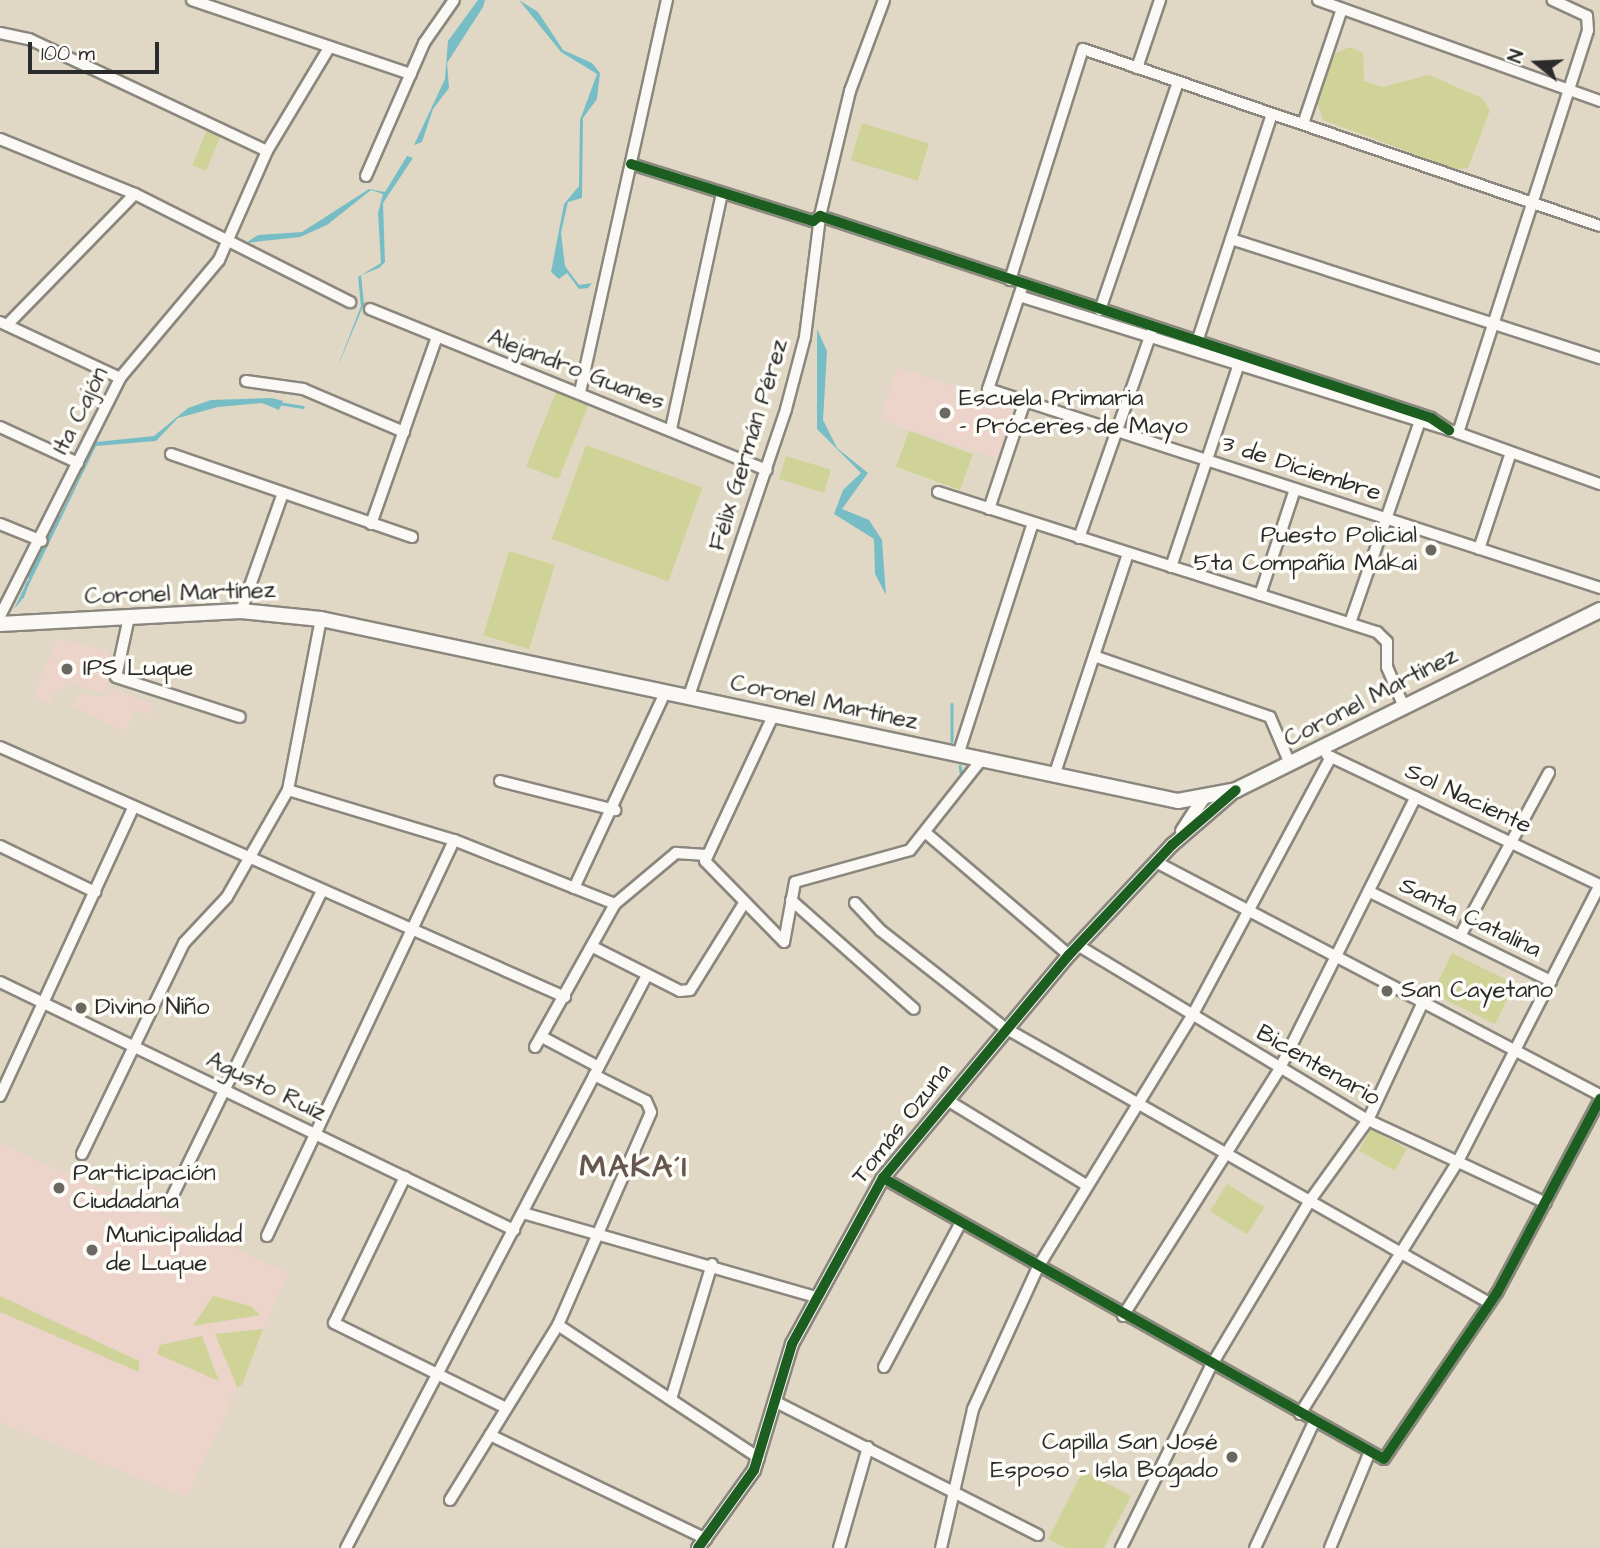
<!DOCTYPE html>
<meta charset="utf-8">
<style>
body{margin:0}
#map{position:relative;width:1600px;height:1548px;overflow:hidden;background:#e0d8c5;font-family:"Architects Daughter",sans-serif}
div>[style]{position:absolute}
[style*='--x']{left:calc(var(--x)*1px);top:calc(var(--y)*1px);width:calc(var(--w)*1px);rotate:calc(var(--a)*1deg)}
.built>*{inset:0;background:#edd4ca;transform-origin:0 0}
.green>*{inset:0;background:#cfd397;transform-origin:0 0}
.water>*{inset:0;background:#76bdc6}
.stream>*{height:2.5px;margin:-1.25px;padding:0 1.25px;transform-origin:1.25px;border-radius:1.25px;background:#76bdc6}
.roads{filter:drop-shadow(2px 0 #8b877e) drop-shadow(-2px 0 #8b877e) drop-shadow(0 2px #8b877e) drop-shadow(0 -2px #8b877e)}
.minor>*{height:10px;margin:-5px;padding:0 5px;transform-origin:5px;border-radius:5px;background:#faf9f6}
.tertiary>*{height:12px;margin:-6px;padding:0 6px;transform-origin:6px;border-radius:6px;background:#faf9f6}
.secondary>*{height:14px;margin:-7px;padding:0 7px;transform-origin:7px;border-radius:7px;background:#faf9f6}
.cycleway>*{height:10px;margin:-5px;padding:0 5px;transform-origin:5px;border-radius:5px;background:#1b5e20}
.dots>*{width:19px;height:19px;translate:-50% -50%;box-sizing:border-box;border:4px solid #fdfcf7;border-radius:50%}
span{translate:-50% -50%;white-space:nowrap;text-align:center;line-height:1.15;-webkit-text-stroke:7px #fdfcf7;paint-order:stroke}
.street-label{font-size:24px;color:#2b2b2b}
.poi-label{font-size:24px;color:#2b2b2b}
.left{translate:0 -50%;text-align:left}
.right{translate:-100% -50%;text-align:right}
.district-label{font-size:32px;color:#66564f;font-weight:700;letter-spacing:2px}
.north{position:absolute;left:1502px;top:28px;width:70px;height:70px;-webkit-text-stroke:5px #fdfcf7;paint-order:stroke;rotate:288deg;font-size:19px;font-weight:700;line-height:28px;text-align:center;color:#2b2b2b}
.north::after{content:'';display:block;margin:auto;width:24px;height:32px;background:#2b2b2b;clip-path:polygon(50% 0,100% 100%,50% 72%,0 100%)}
.scale{position:absolute;left:28px;top:42px;width:131px;height:32px;box-sizing:border-box;border:4px solid #2b2b2b;border-top:0;padding-left:9px;font-size:21px;line-height:24px;white-space:nowrap;color:#2b2b2b;-webkit-text-stroke:5px #fdfcf7;paint-order:stroke}
</style>
<div id="map">
<div class="built">
<i style="left:897px;top:367px;width:123px;height:56px;rotate:18deg"></i>
<i style="clip-path:polygon(57px 638px,110px 651px,104px 671px,81px 667px,109px 678px,104px 694px,68px 682px,63px 691px,56px 689px,51px 703px,33px 697px)"></i>
<i style="clip-path:polygon(111px 688px,152px 704px,149px 715px,133px 710px,127px 731px,71px 707px,78px 695px,108px 696px)"></i>
<i style="clip-path:polygon(0 1143px,289px 1273px,187px 1498px,0 1422px)"></i>
</div>
<div class="green">
<i style="clip-path:polygon(1350px 47px,1363px 53px,1364px 81px,1382px 87px,1429px 75px,1482px 98px,1490px 110px,1468px 168px,1455px 169px,1323px 120px,1317px 103px,1335px 53px)"></i>
<i style="left:862px;top:123px;width:70px;height:39px;rotate:17deg"></i>
<i style="left:207px;top:130px;width:15px;height:38px;rotate:23deg"></i>
<i style="left:556px;top:392px;width:35px;height:80px;rotate:22deg"></i>
<i style="left:909px;top:431px;width:68px;height:38px;rotate:20deg"></i>
<i style="left:586px;top:445px;width:124px;height:100px;rotate:20deg"></i>
<i style="left:786px;top:456px;width:47px;height:24px;rotate:17deg"></i>
<i style="left:509px;top:551px;width:48px;height:88px;rotate:17deg"></i>
<i style="left:1452px;top:953px;width:70px;height:45px;rotate:26deg"></i>
<i style="left:1371px;top:1129px;width:41px;height:25px;rotate:29deg"></i>
<i style="left:1227px;top:1184px;width:44px;height:32px;rotate:32deg"></i>
<i style="clip-path:polygon(0 1296px,139px 1361px,139px 1372px,0 1312px)"></i>
<i style="clip-path:polygon(213px 1296px,251px 1306px,260px 1315px,193px 1326px)"></i>
<i style="clip-path:polygon(263px 1329px,242px 1385px,237px 1387px,215px 1334px)"></i>
<i style="clip-path:polygon(202px 1336px,219px 1381px,157px 1354px,160px 1345px)"></i>
<i style="clip-path:polygon(1083px 1471px,1131px 1496px,1104px 1548px,1065px 1548px,1048px 1539px)"></i>
</div>
<div class="water">
<i style="clip-path:polygon(478px 0,485px 0,483px 7px,447px 63px,449px 88px,433px 109px,422px 142px,414px 145px,445px 79px,448px 41px)"></i>
<i style="clip-path:polygon(519px 0,538px 12px,563px 50px,592px 63px,600px 73px,597px 99px,583px 118px,582px 198px,568px 202px,561px 233px,565px 266px,579px 285px,592px 283px,588px 288px,579px 289px,567px 273px,559px 279px,551px 272px,564px 204px,579px 186px,580px 120px,597px 74px,561px 52px)"></i>
<i style="clip-path:polygon(407px 156px,413px 158px,383px 203px,385px 262px,379px 268px,361px 275px,364px 304px,336px 371px,361px 306px,358px 277px,381px 263px,378px 213px,383px 194px,371px 190px,327px 225px,300px 237px,246px 243px,258px 235px,302px 232px,369px 189px,385px 192px)"></i>
<i style="clip-path:polygon(817px 329px,827px 351px,823px 420px,837px 448px,868px 473px,842px 509px,869px 520px,882px 540px,886px 595px,875px 574px,874px 539px,834px 514px,843px 490px,861px 473px,817px 429px)"></i>
<i style="clip-path:polygon(272px 398px,283px 401px,279px 410px,262px 403px,218px 407px,178px 418px,156px 441px,96px 446px,21px 601px,14px 609px,96px 442px,154px 436px,188px 408px,211px 400px)"></i>
</div>
<div class="stream">
<i style="--x:278;--y:403;--w:25;--a:9"></i>
<i style="--x:29;--y:577;--w:67;--a:-63.4"></i>
<i style="--x:22;--y:597;--w:15;--a:-70"></i>
<i style="--x:952;--y:704;--w:37;--a:90"></i>
<i style="--x:960;--y:766;--w:11;--a:80"></i>
</div>
<div class="roads">
<div class="minor">
<i style="--x:192;--y:0;--w:231;--a:18.7"></i>
<i style="--x:1318;--y:0;--w:300;--a:19.7"></i>
<i style="--x:0;--y:33;--w:30;--a:12"></i>
<i style="--x:29;--y:39;--w:263;--a:25.2"></i>
<i style="--x:1137;--y:68;--w:72;--a:-71.3"></i>
<i style="--x:1303;--y:124;--w:121;--a:-71.3"></i>
<i style="--x:0;--y:139;--w:146;--a:22.2"></i>
<i style="--x:135;--y:194;--w:241;--a:26.7"></i>
<i style="--x:631;--y:164;--w:191;--a:17.4"></i>
<i style="--x:813;--y:221;--w:9;--a:-36"></i>
<i style="--x:820;--y:216;--w:644;--a:18.29"></i>
<i style="--x:1431;--y:418;--w:22;--a:34"></i>
<i style="--x:366;--y:176;--w:145;--a:-66.4"></i>
<i style="--x:424;--y:43;--w:52;--a:-55.1"></i>
<i style="--x:1231;--y:239;--w:388;--a:17.9"></i>
<i style="--x:1010;--y:280;--w:242;--a:-72.5"></i>
<i style="--x:1083;--y:49;--w:546;--a:18.9"></i>
<i style="--x:1023;--y:284;--w:111;--a:108.4"></i>
<i style="--x:988;--y:389;--w:644;--a:18.01"></i>
<i style="--x:1019;--y:296;--w:460;--a:17.3"></i>
<i style="--x:1458;--y:433;--w:151;--a:19.8"></i>
<i style="--x:370;--y:309;--w:428;--a:22.1"></i>
<i style="--x:1100;--y:310;--w:241;--a:-71.1"></i>
<i style="--x:0;--y:322;--w:132;--a:25"></i>
<i style="--x:7;--y:325;--w:183;--a:-45.7"></i>
<i style="--x:1197;--y:342;--w:240;--a:-71.8"></i>
<i style="--x:246;--y:381;--w:58;--a:8"></i>
<i style="--x:303;--y:389;--w:110;--a:23.1"></i>
<i style="--x:580;--y:392;--w:402;--a:-77.5"></i>
<i style="--x:0;--y:427;--w:86;--a:24.8"></i>
<i style="--x:671;--y:429;--w:240;--a:-77.8"></i>
<i style="--x:1458;--y:433;--w:423;--a:-72.1"></i>
<i style="--x:1588;--y:30;--w:14;--a:-94"></i>
<i style="--x:1587;--y:16;--w:38;--a:-155"></i>
<i style="--x:171;--y:454;--w:255;--a:19"></i>
<i style="--x:938;--y:492;--w:461;--a:17.7"></i>
<i style="--x:1377;--y:632;--w:14;--a:45"></i>
<i style="--x:1387;--y:642;--w:25;--a:90"></i>
<i style="--x:1387;--y:667;--w:43;--a:67"></i>
<i style="--x:989;--y:509;--w:114;--a:-71.6"></i>
<i style="--x:0;--y:524;--w:45;--a:22"></i>
<i style="--x:371;--y:524;--w:196;--a:-70.6"></i>
<i style="--x:1079;--y:538;--w:217;--a:-70.6"></i>
<i style="--x:1479;--y:549;--w:99;--a:-71.7"></i>
<i style="--x:1171;--y:567;--w:217;--a:-71.5"></i>
<i style="--x:1260;--y:595;--w:112;--a:-71.7"></i>
<i style="--x:241;--y:611;--w:125;--a:-70.4"></i>
<i style="--x:0;--y:616;--w:267;--a:-63.2"></i>
<i style="--x:120;--y:378;--w:154;--a:-50"></i>
<i style="--x:219;--y:260;--w:119;--a:-66.2"></i>
<i style="--x:267;--y:151;--w:120;--a:-59"></i>
<i style="--x:129;--y:617;--w:61;--a:102.2"></i>
<i style="--x:116;--y:677;--w:130;--a:17.9"></i>
<i style="--x:1350;--y:623;--w:214;--a:-70.9"></i>
<i style="--x:1094;--y:656;--w:186;--a:19.1"></i>
<i style="--x:1270;--y:717;--w:51;--a:66.9"></i>
<i style="--x:689;--y:696;--w:303;--a:-71.3"></i>
<i style="--x:786;--y:409;--w:74;--a:-75.2"></i>
<i style="--x:805;--y:337;--w:122;--a:-82.9"></i>
<i style="--x:820;--y:216;--w:129;--a:-76.5"></i>
<i style="--x:850;--y:91;--w:97;--a:-69.5"></i>
<i style="--x:773;--y:716;--w:160;--a:115.1"></i>
<i style="--x:705;--y:861;--w:113;--a:45.7"></i>
<i style="--x:0;--y:747;--w:618;--a:23.87"></i>
<i style="--x:958;--y:755;--w:244;--a:-72.1"></i>
<i style="--x:1327;--y:755;--w:302;--a:25.5"></i>
<i style="--x:1054;--y:776;--w:234;--a:-71.6"></i>
<i style="--x:500;--y:781;--w:119;--a:14.2"></i>
<i style="--x:288;--y:790;--w:173;--a:16.8"></i>
<i style="--x:454;--y:840;--w:173;--a:21.7"></i>
<i style="--x:926;--y:833;--w:188;--a:40.5"></i>
<i style="--x:0;--y:846;--w:106;--a:25.8"></i>
<i style="--x:1156;--y:862;--w:501;--a:27.69"></i>
<i style="--x:574;--y:888;--w:215;--a:-65"></i>
<i style="--x:1370;--y:892;--w:202;--a:26.2"></i>
<i style="--x:791;--y:900;--w:164;--a:41.5"></i>
<i style="--x:855;--y:903;--w:37;--a:47"></i>
<i style="--x:880;--y:930;--w:159;--a:38.1"></i>
<i style="--x:1005;--y:1028;--w:553;--a:29.58"></i>
<i style="--x:1460;--y:936;--w:186;--a:-61.4"></i>
<i style="--x:784;--y:942;--w:61;--a:-79.6"></i>
<i style="--x:795;--y:882;--w:119;--a:-15.5"></i>
<i style="--x:910;--y:850;--w:115;--a:-51.7"></i>
<i style="--x:1079;--y:946;--w:337;--a:31.1"></i>
<i style="--x:1368;--y:1120;--w:196;--a:25"></i>
<i style="--x:593;--y:947;--w:97;--a:26.8"></i>
<i style="--x:680;--y:991;--w:10;--a:-6"></i>
<i style="--x:690;--y:990;--w:100;--a:-58.1"></i>
<i style="--x:0;--y:982;--w:571;--a:25.76"></i>
<i style="--x:542;--y:1037;--w:64;--a:27.8"></i>
<i style="--x:535;--y:1047;--w:164;--a:-60.8"></i>
<i style="--x:615;--y:904;--w:80;--a:-39.9"></i>
<i style="--x:676;--y:853;--w:30;--a:4"></i>
<i style="--x:0;--y:1096;--w:319;--a:-65.2"></i>
<i style="--x:947;--y:1100;--w:163;--a:31.4"></i>
<i style="--x:82;--y:1154;--w:234;--a:-64.2"></i>
<i style="--x:184;--y:943;--w:63;--a:-46.9"></i>
<i style="--x:227;--y:897;--w:123;--a:-60.3"></i>
<i style="--x:288;--y:790;--w:174;--a:-79.1"></i>
<i style="--x:405;--y:1177;--w:162;--a:115.9"></i>
<i style="--x:334;--y:1323;--w:192;--a:26.3"></i>
<i style="--x:883;--y:1178;--w:574;--a:29.29"></i>
<i style="--x:1384;--y:1459;--w:201;--a:-55.8"></i>
<i style="--x:1497;--y:1293;--w:220;--a:-62"></i>
<i style="--x:171;--y:1199;--w:343;--a:-63.9"></i>
<i style="--x:523;--y:1213;--w:305;--a:16"></i>
<i style="--x:267;--y:1236;--w:438;--a:-64.7"></i>
<i style="--x:1123;--y:1316;--w:291;--a:-57.6"></i>
<i style="--x:1279;--y:1070;--w:305;--a:-63.4"></i>
<i style="--x:558;--y:1325;--w:241;--a:33.5"></i>
<i style="--x:884;--y:1367;--w:164;--a:-62"></i>
<i style="--x:671;--y:1399;--w:141;--a:-73.1"></i>
<i style="--x:774;--y:1401;--w:296;--a:26.9"></i>
<i style="--x:1300;--y:1414;--w:298;--a:-58"></i>
<i style="--x:1458;--y:1161;--w:310;--a:-62.8"></i>
<i style="--x:490;--y:1435;--w:240;--a:25.7"></i>
<i style="--x:450;--y:1500;--w:206;--a:-58.3"></i>
<i style="--x:558;--y:1325;--w:232;--a:-66.4"></i>
<i style="--x:651;--y:1112;--w:12;--a:-114"></i>
<i style="--x:646;--y:1101;--w:58;--a:-153.4"></i>
<i style="--x:346;--y:1548;--w:647;--a:-62.29"></i>
<i style="--x:839;--y:1548;--w:105;--a:-74"></i>
<i style="--x:941;--y:1548;--w:143;--a:-77"></i>
<i style="--x:973;--y:1409;--w:156;--a:-65.4"></i>
<i style="--x:1038;--y:1267;--w:294;--a:-58.5"></i>
<i style="--x:1192;--y:1016;--w:294;--a:-61.8"></i>
<i style="--x:1121;--y:1548;--w:203;--a:-63.7"></i>
<i style="--x:1211;--y:1366;--w:195;--a:-59.1"></i>
<i style="--x:1311;--y:1199;--w:97;--a:-54.2"></i>
<i style="--x:1368;--y:1120;--w:130;--a:-65"></i>
<i style="--x:1255;--y:1548;--w:139;--a:-64.9"></i>
<i style="--x:1330;--y:1548;--w:102;--a:-67.5"></i>
</div>
<div class="tertiary">
<i style="--x:1182;--y:831;--w:38;--a:-57"></i>
<i style="--x:698;--y:1548;--w:96;--a:-54.3"></i>
<i style="--x:754;--y:1470;--w:132;--a:-73.2"></i>
<i style="--x:792;--y:1344;--w:189;--a:-61.3"></i>
<i style="--x:883;--y:1178;--w:290;--a:-50.2"></i>
<i style="--x:1069;--y:955;--w:151;--a:-46.9"></i>
<i style="--x:1172;--y:845;--w:84;--a:-40.7"></i>
</div>
<div class="secondary">
<i style="--x:0;--y:624;--w:241;--a:-3.1"></i>
<i style="--x:241;--y:611;--w:80;--a:5.7"></i>
<i style="--x:321;--y:619;--w:876;--a:11.99"></i>
<i style="--x:1178;--y:801;--w:59;--a:-10.7"></i>
<i style="--x:1236;--y:790;--w:406;--a:-26.3"></i>
</div>
</div>
<div class="cycleway">
<i style="--x:631;--y:164;--w:191;--a:17.4"></i>
<i style="--x:813;--y:221;--w:9;--a:-36"></i>
<i style="--x:820;--y:216;--w:644;--a:18.29"></i>
<i style="--x:1431;--y:418;--w:22;--a:34"></i>
<i style="--x:883;--y:1178;--w:574;--a:29.29"></i>
<i style="--x:1384;--y:1459;--w:201;--a:-55.8"></i>
<i style="--x:1497;--y:1293;--w:220;--a:-62"></i>
<i style="--x:698;--y:1548;--w:96;--a:-54.3"></i>
<i style="--x:754;--y:1470;--w:132;--a:-73.2"></i>
<i style="--x:792;--y:1344;--w:189;--a:-61.3"></i>
<i style="--x:883;--y:1178;--w:290;--a:-50.2"></i>
<i style="--x:1069;--y:955;--w:151;--a:-46.9"></i>
<i style="--x:1172;--y:845;--w:84;--a:-40.7"></i>
</div>
<div class="dots">
<i style="left:945px;top:413px;background:#6a6861"></i>
<i style="left:1431px;top:550px;background:#6a6861"></i>
<i style="left:67px;top:669px;background:#6a6861"></i>
<i style="left:1387px;top:991px;background:#6a6861"></i>
<i style="left:81px;top:1008px;background:#6a6861"></i>
<i style="left:59px;top:1188px;background:#6a6861"></i>
<i style="left:92px;top:1250px;background:#6a6861"></i>
<i style="left:1232px;top:1457px;background:#6a6861"></i>
</div>
<div class="street-label">
<span style="left:576px;top:370px;rotate:21deg">Alejandro Guanes</span>
<span style="left:81px;top:411px;rotate:-63deg">Ita Cajón</span>
<span style="left:749px;top:445px;rotate:-73deg">Félix Germán Pérez</span>
<span style="left:1301px;top:469px;rotate:18deg">3 de Diciembre</span>
<span style="left:180px;top:594px;rotate:-2deg">Coronel Martínez</span>
<span style="left:1371px;top:698px;rotate:-27deg">Coronel Martínez</span>
<span style="left:824px;top:703px;rotate:12deg">Coronel Martínez</span>
<span style="left:1468px;top:799px;rotate:25deg">Sol Naciente</span>
<span style="left:1470px;top:918px;rotate:26deg">Santa Catalina</span>
<span style="left:1318px;top:1066px;rotate:30deg">Bicentenario</span>
<span style="left:266px;top:1087px;rotate:26deg">Agusto Ruíz</span>
<span style="left:902px;top:1124px;rotate:-52deg">Tomás Ozuna</span>
</div>
<div class="poi-label">
<span class="left" style="left:959px;top:413px">Escuela Primaria<br>- Próceres de Mayo</span>
<span class="right" style="left:1417px;top:550px">Puesto Policial<br>5ta Compañía Makai</span>
<span class="left" style="left:83px;top:669px">IPS Luque</span>
<span class="left" style="left:1401px;top:991px">San Cayetano</span>
<span class="left" style="left:95px;top:1008px">Divino Niño</span>
<span class="left" style="left:73px;top:1188px">Participación<br>Ciudadana</span>
<span class="left" style="left:106px;top:1250px">Municipalidad<br>de Luque</span>
<span class="right" style="left:1218px;top:1457px">Capilla San José<br>Esposo - Isla Bogado</span>
</div>
<div class="district-label">
<span style="left:634px;top:1167px">MAKA´I</span>
</div>
<div class="north">N</div>
<div class="scale">100 m</div>
</div>
